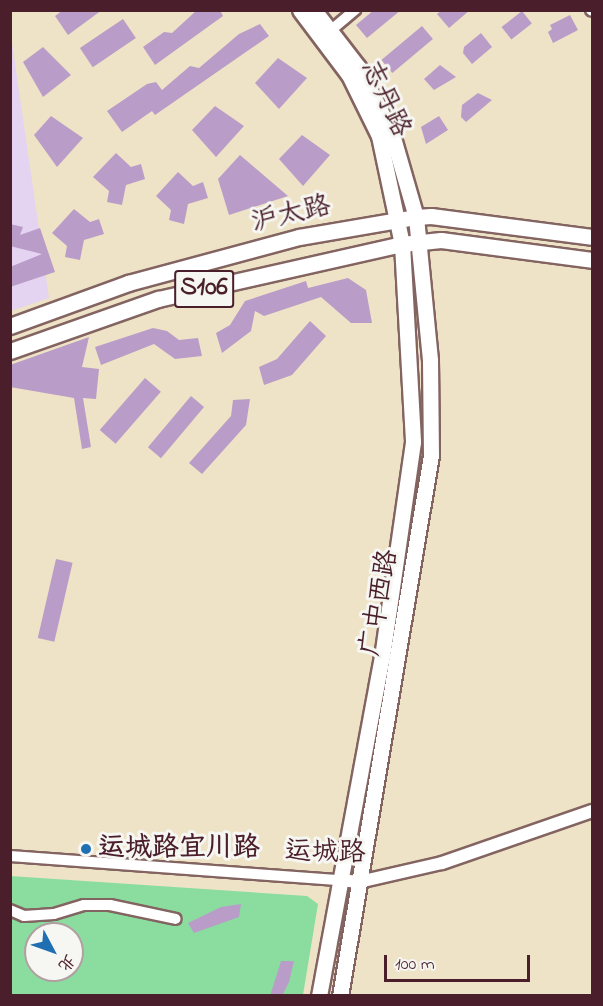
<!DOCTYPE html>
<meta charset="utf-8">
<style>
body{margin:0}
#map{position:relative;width:603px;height:1006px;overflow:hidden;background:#eee3c6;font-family:"Indie Flower","LXGW WenKai TC",sans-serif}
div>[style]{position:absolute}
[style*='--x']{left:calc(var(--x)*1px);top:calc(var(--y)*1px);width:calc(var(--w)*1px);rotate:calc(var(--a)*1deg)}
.built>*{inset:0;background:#e4d3f1}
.green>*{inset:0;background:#8add9f}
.building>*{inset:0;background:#ba9cc8;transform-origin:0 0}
.roads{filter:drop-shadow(2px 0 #836461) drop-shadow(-2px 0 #836461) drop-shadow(0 2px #836461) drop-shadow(0 -2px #836461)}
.minor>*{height:10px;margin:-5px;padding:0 5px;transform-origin:5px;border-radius:5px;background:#fff}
.tertiary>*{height:12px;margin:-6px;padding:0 6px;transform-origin:6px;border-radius:6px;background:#fff}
.primary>*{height:15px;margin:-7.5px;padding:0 7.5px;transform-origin:7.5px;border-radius:7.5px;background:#fff}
.dots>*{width:16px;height:16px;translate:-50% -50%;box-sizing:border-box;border:3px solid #f6f6f2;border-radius:50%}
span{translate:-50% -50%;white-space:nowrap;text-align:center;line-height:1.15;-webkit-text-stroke:6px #f6f6f2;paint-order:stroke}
.shield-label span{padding:2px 4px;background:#f6f6f2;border:2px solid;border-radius:4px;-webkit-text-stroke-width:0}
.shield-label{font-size:26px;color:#4a1f2b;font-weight:700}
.street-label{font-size:27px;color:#4a1f2b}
.poi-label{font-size:27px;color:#4a1f2b;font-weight:700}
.left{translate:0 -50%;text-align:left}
.frame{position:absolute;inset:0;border:12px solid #4a1f2b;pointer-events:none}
.north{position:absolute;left:24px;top:922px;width:60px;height:60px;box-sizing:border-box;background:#f6f6f2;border:2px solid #b1a0a2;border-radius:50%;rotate:131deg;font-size:16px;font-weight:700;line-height:24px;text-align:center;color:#4a1f2b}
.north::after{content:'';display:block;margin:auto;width:21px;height:27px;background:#1f6fb2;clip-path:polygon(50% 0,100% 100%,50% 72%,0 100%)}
.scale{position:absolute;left:384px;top:955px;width:146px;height:27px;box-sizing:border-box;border:3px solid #4a1f2b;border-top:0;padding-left:8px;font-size:18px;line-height:21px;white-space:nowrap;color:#4a1f2b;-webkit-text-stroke:4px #f6f6f2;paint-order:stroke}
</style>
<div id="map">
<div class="built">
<i style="clip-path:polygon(10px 29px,49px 298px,11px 311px,10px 311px)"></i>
</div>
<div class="green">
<i style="clip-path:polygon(evenodd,10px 876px,307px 896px,318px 904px,303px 995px,11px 995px,10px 876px,36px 934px,72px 934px,72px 970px,36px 970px,36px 934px)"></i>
</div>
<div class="building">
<i style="clip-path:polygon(63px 10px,102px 10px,68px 35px,55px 16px)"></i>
<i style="clip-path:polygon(197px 10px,220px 10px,223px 16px,155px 65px,143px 47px,164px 32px,172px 33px)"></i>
<i style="clip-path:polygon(374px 10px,401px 10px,367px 38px,356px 25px)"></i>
<i style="clip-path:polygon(442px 10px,470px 10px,449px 28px,437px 14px)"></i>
<i style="left:522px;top:11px;width:16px;height:26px;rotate:52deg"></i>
<i style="clip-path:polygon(570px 15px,578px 30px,553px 43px,548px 32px,552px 29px,550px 25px)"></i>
<i style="left:123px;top:19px;width:23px;height:52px;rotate:56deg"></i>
<i style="clip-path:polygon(260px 24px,269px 36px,155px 115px,152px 111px,122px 132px,107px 111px,147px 84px,156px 82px,162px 90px,190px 66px,199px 68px,239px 34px)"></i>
<i style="left:422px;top:26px;width:17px;height:53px;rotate:50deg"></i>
<i style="clip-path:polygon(481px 33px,492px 47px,472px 64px,463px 53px,464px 47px)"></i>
<i style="clip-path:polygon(43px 47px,71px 75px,43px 97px,23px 62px)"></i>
<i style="clip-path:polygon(278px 58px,307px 78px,279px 109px,255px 83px)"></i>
<i style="clip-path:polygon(440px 65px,456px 77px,434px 90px,424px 79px)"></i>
<i style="clip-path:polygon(478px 93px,492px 100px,466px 122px,461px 117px,462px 105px)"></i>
<i style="clip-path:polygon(215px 106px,244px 126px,216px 157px,192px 130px)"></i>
<i style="clip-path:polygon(51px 116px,83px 138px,57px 167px,34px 135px)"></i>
<i style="clip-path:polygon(439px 116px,448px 130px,426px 144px,421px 127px)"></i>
<i style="clip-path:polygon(302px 135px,330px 155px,303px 186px,279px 159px)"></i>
<i style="clip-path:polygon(116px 153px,131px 167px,141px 164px,145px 179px,126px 185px,122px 205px,107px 202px,109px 191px,93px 177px)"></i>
<i style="clip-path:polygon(240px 155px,288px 196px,229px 215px,218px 179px)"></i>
<i style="clip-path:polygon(178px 172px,193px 186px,203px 182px,208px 198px,188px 204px,184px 224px,169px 220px,171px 210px,156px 196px)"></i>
<i style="clip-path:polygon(74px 209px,90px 222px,99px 219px,104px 234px,84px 240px,80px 260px,65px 257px,67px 246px,52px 233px)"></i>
<i style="clip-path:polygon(10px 224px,23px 227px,20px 235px,40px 228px,55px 272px,10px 287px,10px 267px,42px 254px,10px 246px)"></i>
<i style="clip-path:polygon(348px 278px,366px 290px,372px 323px,351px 323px,321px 297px,264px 316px,255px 311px,251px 331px,222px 353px,216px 333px,230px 325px,245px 301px,306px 281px,308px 288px)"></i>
<i style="clip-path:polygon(310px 321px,326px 336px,292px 375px,264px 385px,259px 367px,277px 359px)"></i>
<i style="clip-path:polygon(153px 328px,167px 331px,179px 340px,198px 338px,202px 356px,175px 359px,154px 344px,101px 365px,95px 347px)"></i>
<i style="clip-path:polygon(89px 337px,82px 367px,99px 369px,96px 399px,83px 398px,91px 447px,82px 449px,74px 398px,10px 387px,10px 365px)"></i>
<i style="left:145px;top:378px;width:21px;height:69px;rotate:41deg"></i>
<i style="left:191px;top:396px;width:17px;height:67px;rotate:40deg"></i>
<i style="clip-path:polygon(250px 399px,246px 425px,202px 474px,189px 463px,231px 416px,233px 400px)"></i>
<i style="left:56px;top:559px;width:17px;height:81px;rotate:13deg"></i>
<i style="clip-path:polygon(241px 904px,239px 917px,194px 933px,188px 923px,221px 907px)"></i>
<i style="clip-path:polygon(281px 961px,294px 961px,289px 982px,282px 996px,270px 996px)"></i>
</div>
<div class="roads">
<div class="minor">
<i style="--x:591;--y:10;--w:1;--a:45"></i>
<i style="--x:330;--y:31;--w:33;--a:-40"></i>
<i style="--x:10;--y:856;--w:331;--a:4.2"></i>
<i style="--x:10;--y:910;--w:15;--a:23"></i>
<i style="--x:24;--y:916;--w:30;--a:-4"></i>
<i style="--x:54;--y:914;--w:31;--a:-17"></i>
<i style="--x:84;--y:905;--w:26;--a:0"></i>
<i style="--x:110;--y:905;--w:67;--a:12"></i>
</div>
<div class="tertiary">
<i style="--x:340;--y:880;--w:19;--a:6"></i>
<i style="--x:359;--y:882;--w:85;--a:-12.9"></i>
<i style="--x:442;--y:863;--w:159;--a:-19.1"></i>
</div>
<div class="primary">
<i style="--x:300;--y:10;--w:81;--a:53"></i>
<i style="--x:349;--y:75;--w:68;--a:63.8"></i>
<i style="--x:379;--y:136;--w:110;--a:78"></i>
<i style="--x:402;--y:244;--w:198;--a:86.8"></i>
<i style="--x:413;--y:442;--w:216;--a:98.2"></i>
<i style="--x:382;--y:656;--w:346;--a:100.5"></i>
<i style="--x:314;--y:10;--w:72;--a:52.3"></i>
<i style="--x:358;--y:67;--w:75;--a:63.1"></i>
<i style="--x:392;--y:134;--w:86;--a:73.9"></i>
<i style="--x:416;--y:217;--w:144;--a:84.4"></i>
<i style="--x:430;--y:360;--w:95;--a:89.4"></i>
<i style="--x:431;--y:455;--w:549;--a:99.55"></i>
<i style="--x:10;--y:326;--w:126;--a:-20"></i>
<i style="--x:128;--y:283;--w:177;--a:-15.1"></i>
<i style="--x:299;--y:237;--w:119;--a:-9.7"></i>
<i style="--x:416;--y:217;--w:15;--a:-4"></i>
<i style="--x:431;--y:216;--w:162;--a:7.4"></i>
<i style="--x:10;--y:351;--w:157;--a:-19.4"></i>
<i style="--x:158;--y:299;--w:250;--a:-12.7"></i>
<i style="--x:402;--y:244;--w:39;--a:-6"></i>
<i style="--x:441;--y:240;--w:152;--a:7.5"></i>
</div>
</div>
<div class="dots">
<i style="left:86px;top:849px;background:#1f6fb2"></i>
</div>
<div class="shield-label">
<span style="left:204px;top:289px">S106</span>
</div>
<div class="street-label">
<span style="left:385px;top:99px;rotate:65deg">志丹路</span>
<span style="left:291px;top:215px;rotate:-13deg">沪太路</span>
<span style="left:380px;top:603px;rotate:-80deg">广中西路</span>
<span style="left:325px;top:853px;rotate:1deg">运城路</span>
</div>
<div class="poi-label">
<span class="left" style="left:98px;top:849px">运城路宜川路</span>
</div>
<div class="frame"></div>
<div class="north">北</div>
<div class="scale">100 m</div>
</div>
